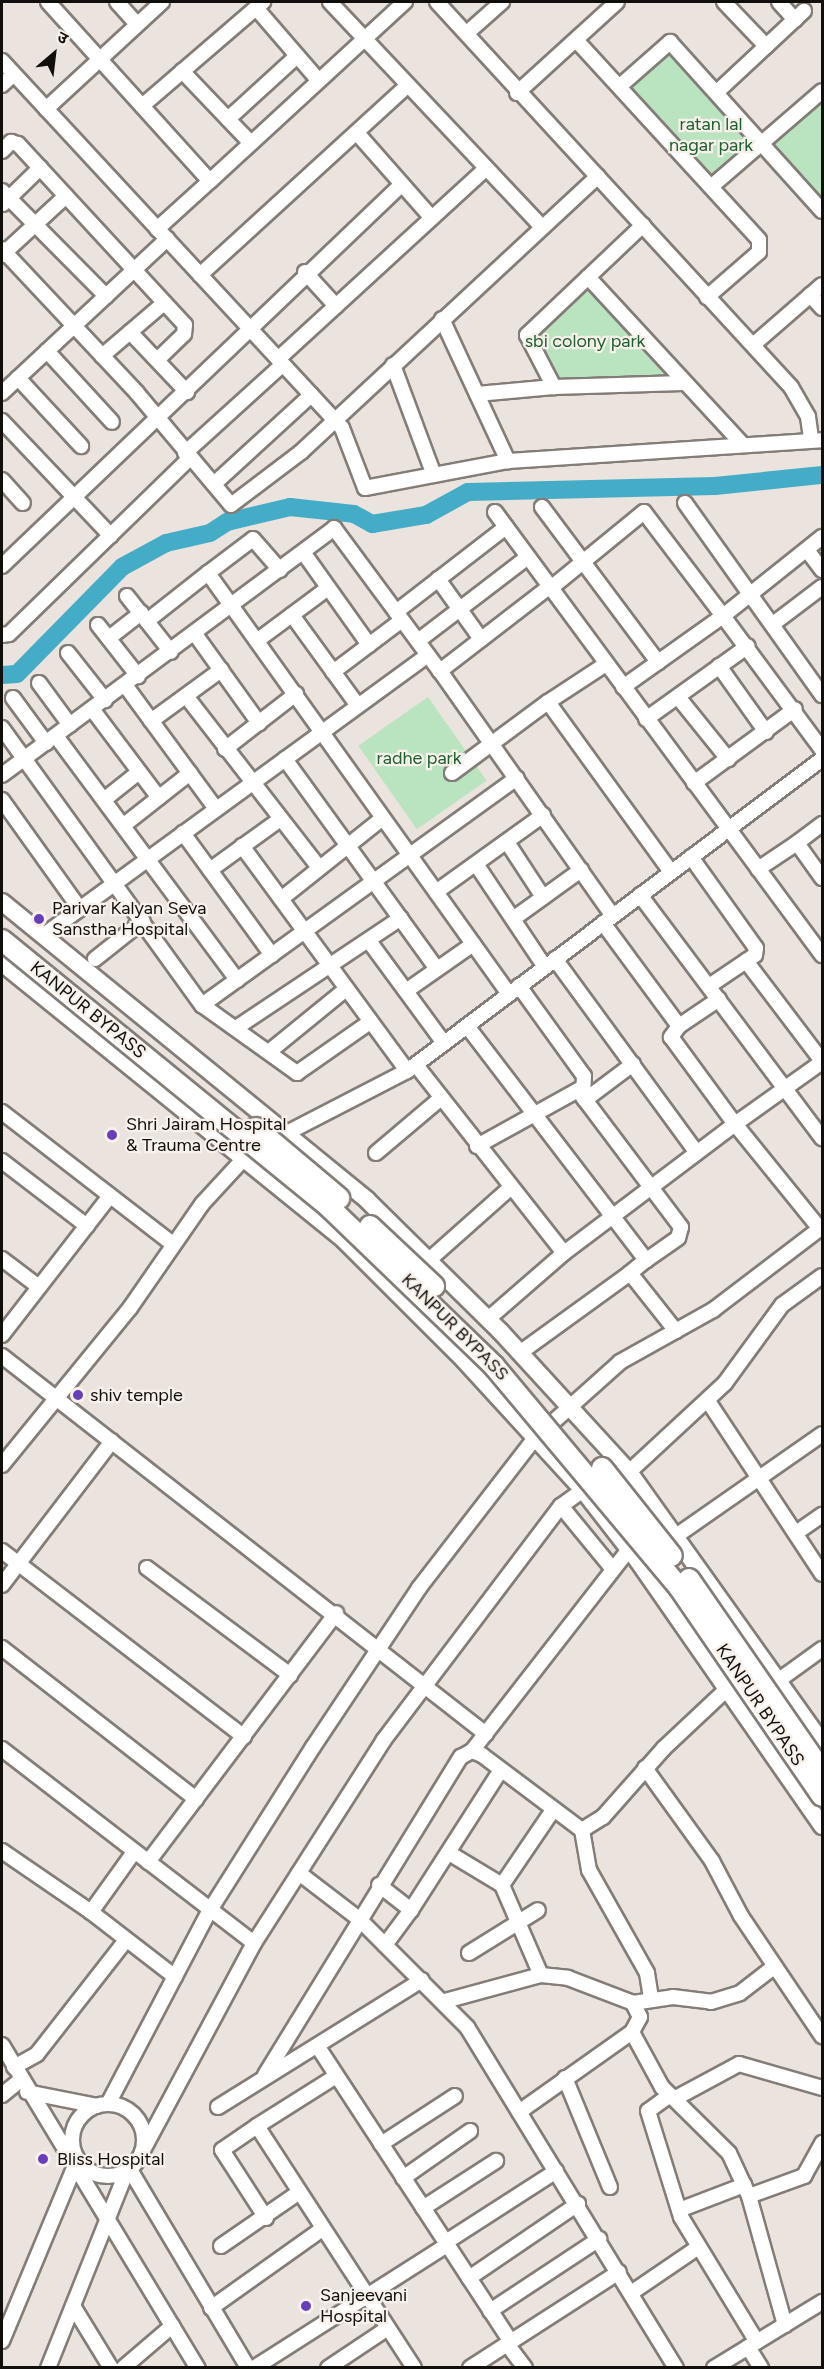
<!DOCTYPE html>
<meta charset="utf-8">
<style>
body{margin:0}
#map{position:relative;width:824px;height:2369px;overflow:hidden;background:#ebe3dd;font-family:Figtree,"Noto Sans Devanagari",sans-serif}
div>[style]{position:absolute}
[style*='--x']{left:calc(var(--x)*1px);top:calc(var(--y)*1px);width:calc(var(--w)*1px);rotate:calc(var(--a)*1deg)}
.green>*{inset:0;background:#bae3bf;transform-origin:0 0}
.river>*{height:18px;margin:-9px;padding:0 9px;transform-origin:9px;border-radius:9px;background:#44acc7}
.roads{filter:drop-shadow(2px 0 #847d77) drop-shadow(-2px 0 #847d77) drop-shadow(0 2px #847d77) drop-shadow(0 -2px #847d77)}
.minor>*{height:14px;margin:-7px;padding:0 7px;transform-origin:7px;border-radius:7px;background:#fff}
.minor>.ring{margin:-7px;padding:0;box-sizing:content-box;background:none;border:14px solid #fff;border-radius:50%}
.major>*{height:16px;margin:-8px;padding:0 8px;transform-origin:8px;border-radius:8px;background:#fff}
.bridges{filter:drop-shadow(2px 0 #847d77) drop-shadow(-2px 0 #847d77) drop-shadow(0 2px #847d77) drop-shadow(0 -2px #847d77)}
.highway-bridge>*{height:20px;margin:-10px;padding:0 10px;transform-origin:10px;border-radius:10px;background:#fff}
.dots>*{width:16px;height:16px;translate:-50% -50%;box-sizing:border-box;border:3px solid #f8f0ea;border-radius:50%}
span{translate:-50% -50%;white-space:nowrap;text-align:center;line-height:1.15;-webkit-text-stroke:4.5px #f8f0ea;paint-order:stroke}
.park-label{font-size:18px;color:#1c612f}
.poi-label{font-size:18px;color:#110f0c}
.left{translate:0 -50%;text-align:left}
.street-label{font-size:18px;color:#110f0c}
.frame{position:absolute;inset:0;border:3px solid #110f0c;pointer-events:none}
.north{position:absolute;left:24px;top:24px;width:60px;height:60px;-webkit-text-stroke:4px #f8f0ea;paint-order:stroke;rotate:28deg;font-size:16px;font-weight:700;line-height:24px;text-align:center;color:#110f0c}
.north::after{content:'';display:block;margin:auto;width:21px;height:27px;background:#110f0c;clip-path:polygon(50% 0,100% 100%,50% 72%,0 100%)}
</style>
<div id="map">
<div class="green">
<i style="left:670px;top:43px;width:137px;height:67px;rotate:47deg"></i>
<i style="clip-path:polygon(822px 93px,822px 213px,764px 145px)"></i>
<i style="clip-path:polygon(588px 277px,681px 379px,553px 388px,525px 337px)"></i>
<i style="left:428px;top:697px;width:102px;height:85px;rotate:55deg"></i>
</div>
<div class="river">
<i style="--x:2;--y:675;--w:15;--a:-4"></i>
<i style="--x:17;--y:674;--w:150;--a:-45.5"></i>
<i style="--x:122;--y:567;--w:50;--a:-28.6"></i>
<i style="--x:166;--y:543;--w:45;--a:-12.8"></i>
<i style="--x:210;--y:533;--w:20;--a:-33"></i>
<i style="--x:227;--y:522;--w:65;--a:-13.4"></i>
<i style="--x:290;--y:507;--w:64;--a:6.2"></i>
<i style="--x:354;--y:514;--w:21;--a:29"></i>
<i style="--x:372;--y:524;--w:55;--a:-9.5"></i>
<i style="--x:426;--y:515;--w:48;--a:-28.7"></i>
<i style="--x:468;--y:492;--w:247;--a:-1.4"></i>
<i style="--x:715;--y:486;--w:108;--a:-5.9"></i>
</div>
<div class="roads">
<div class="minor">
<i style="--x:48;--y:2;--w:241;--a:47.9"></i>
<i style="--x:210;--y:181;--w:265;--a:-42.6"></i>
<i style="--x:117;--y:2;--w:30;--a:48"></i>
<i style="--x:330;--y:2;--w:309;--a:46.7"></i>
<i style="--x:437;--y:2;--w:523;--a:47.4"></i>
<i style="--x:791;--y:387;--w:34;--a:60"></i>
<i style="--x:808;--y:417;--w:22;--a:82"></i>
<i style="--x:724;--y:2;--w:61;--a:46.3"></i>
<i style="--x:779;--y:2;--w:24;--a:48"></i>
<i style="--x:256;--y:8;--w:96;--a:49.2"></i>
<i style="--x:467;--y:33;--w:47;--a:-41.5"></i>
<i style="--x:576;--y:40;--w:271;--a:47.5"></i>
<i style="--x:759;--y:240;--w:12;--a:90"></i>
<i style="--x:759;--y:252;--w:69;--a:139.1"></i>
<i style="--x:2;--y:61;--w:500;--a:47.19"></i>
<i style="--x:342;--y:428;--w:64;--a:69"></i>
<i style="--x:365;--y:488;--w:146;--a:-10.7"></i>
<i style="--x:508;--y:461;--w:315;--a:-3.8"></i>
<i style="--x:182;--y:71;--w:97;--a:46.3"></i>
<i style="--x:2;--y:85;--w:16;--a:-43"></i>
<i style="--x:620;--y:86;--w:67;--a:-41.3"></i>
<i style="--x:670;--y:42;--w:227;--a:48"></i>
<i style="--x:717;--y:92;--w:119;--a:-43"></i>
<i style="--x:517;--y:93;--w:135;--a:-42.3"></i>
<i style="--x:142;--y:106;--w:160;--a:-40.7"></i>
<i style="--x:46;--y:109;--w:158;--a:-42.7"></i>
<i style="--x:228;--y:119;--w:93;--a:-42.4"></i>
<i style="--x:357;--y:133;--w:113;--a:48.6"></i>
<i style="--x:2;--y:151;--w:13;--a:-45"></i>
<i style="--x:11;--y:142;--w:7;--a:16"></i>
<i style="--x:18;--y:144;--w:246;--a:47.3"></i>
<i style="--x:185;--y:325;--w:9;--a:96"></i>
<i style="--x:184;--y:334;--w:37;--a:136"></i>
<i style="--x:712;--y:186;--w:145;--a:-40.8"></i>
<i style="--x:2;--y:191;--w:148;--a:45.3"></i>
<i style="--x:3;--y:204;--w:52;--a:-44.2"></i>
<i style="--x:643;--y:225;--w:160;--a:136.5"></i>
<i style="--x:527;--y:335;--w:59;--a:62.6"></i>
<i style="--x:554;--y:387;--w:129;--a:-1.8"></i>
<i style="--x:157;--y:229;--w:72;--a:-42.2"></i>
<i style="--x:2;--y:249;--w:197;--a:46.8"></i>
<i style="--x:137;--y:393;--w:146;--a:50"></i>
<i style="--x:231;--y:505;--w:88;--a:-37.1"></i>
<i style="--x:301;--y:452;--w:405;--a:-42.9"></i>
<i style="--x:2;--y:255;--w:87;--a:-42.7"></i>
<i style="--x:305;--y:272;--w:46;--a:47.6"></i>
<i style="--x:200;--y:275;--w:280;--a:-42.4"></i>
<i style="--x:588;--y:277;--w:226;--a:47.3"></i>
<i style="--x:810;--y:295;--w:18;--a:47"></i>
<i style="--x:442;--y:319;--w:157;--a:65.1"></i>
<i style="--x:130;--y:332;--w:83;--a:46.5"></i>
<i style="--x:753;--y:345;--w:91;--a:-41"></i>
<i style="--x:47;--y:351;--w:96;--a:47.5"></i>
<i style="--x:102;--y:356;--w:82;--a:-40.5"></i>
<i style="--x:278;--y:359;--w:280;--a:-42.5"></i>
<i style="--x:393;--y:365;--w:117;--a:69.6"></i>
<i style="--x:18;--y:378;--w:93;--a:47.2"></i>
<i style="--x:2;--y:393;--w:226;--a:-43"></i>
<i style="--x:477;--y:394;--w:77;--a:-5.2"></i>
<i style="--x:2;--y:421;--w:158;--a:46.5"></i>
<i style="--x:185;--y:453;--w:132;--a:-42.2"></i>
<i style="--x:2;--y:480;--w:31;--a:48"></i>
<i style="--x:214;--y:484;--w:132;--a:-42.5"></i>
<i style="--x:685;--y:503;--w:236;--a:54.5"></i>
<i style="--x:542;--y:507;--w:194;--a:53.2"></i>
<i style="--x:495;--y:512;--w:551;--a:53.57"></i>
<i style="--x:807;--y:550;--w:25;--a:53"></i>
<i style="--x:303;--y:552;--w:114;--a:54.6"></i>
<i style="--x:2;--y:566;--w:553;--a:-43.68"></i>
<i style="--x:208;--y:573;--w:56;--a:-37.1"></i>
<i style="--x:253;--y:539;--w:41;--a:48.9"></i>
<i style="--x:438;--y:579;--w:74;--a:54.4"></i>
<i style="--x:549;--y:587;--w:138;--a:142.4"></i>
<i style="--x:440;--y:671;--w:299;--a:54.8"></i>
<i style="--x:551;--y:588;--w:120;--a:-39.3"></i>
<i style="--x:644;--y:512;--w:131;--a:52.8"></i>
<i style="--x:723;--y:616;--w:127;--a:-38.6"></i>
<i style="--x:127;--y:596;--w:71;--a:51.8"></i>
<i style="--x:396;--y:612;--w:139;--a:-37.7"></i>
<i style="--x:292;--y:615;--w:112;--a:54"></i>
<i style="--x:147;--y:621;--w:78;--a:-38.2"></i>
<i style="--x:208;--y:573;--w:518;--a:54.44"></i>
<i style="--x:773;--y:624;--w:61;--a:-37.1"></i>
<i style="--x:98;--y:625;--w:65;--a:51.9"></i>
<i style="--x:195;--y:634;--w:110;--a:54.3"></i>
<i style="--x:2;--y:635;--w:7;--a:-8"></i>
<i style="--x:9;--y:634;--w:252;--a:-44.2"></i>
<i style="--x:109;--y:638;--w:41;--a:-38"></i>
<i style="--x:258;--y:640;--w:87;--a:-36.6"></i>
<i style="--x:418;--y:641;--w:138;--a:-37.4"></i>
<i style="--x:68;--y:653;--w:60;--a:51.8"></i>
<i style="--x:719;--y:666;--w:81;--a:54.5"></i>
<i style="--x:333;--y:672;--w:86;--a:-37"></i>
<i style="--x:39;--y:683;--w:52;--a:53.6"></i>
<i style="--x:125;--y:685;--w:154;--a:53.7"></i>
<i style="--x:623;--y:687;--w:123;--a:-35.4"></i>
<i style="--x:723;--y:616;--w:167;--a:53.5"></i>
<i style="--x:186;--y:696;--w:214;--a:52.2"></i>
<i style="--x:678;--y:697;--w:80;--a:51.1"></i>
<i style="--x:13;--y:698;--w:56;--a:53.7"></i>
<i style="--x:548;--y:702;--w:69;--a:-33.2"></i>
<i style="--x:92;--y:709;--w:111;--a:53"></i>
<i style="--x:646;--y:719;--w:125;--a:-35.6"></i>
<i style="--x:151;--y:721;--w:87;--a:-36.1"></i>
<i style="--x:2;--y:728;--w:342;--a:54.2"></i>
<i style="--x:202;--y:1005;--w:388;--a:-35.8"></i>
<i style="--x:56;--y:736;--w:304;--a:53.4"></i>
<i style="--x:225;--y:749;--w:90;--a:-37.8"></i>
<i style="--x:285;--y:759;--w:259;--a:54.1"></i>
<i style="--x:452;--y:773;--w:119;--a:-36.5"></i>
<i style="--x:548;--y:702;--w:210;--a:54.1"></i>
<i style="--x:2;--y:775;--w:414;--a:-36.6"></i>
<i style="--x:334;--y:528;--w:178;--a:53.5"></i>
<i style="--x:694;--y:783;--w:125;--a:-36.2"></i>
<i style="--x:105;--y:799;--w:43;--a:-38.5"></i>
<i style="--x:2;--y:800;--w:134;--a:54.4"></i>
<i style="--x:822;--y:824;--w:31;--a:143"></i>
<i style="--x:797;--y:843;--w:43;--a:54.5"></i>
<i style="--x:124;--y:825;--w:84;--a:-38.2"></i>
<i style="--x:183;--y:833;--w:151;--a:53.9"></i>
<i style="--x:507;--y:842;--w:66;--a:56.8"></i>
<i style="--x:242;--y:846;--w:279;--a:53.7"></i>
<i style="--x:691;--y:857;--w:112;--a:54.5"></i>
<i style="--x:756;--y:948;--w:7;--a:98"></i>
<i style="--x:755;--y:955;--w:55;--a:146"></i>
<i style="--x:476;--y:864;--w:124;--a:56.2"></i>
<i style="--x:758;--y:869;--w:47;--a:-33.7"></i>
<i style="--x:210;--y:870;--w:85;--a:-35.9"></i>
<i style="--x:436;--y:892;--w:132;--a:-35.7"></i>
<i style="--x:640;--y:895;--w:304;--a:53.2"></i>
<i style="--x:281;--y:899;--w:130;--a:-38.5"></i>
<i style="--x:513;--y:919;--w:84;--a:-35.8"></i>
<i style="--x:603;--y:923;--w:128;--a:53.6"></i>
<i style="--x:679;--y:1026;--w:14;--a:126"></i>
<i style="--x:671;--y:1037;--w:108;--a:53.7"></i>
<i style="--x:735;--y:1124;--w:107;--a:-35.5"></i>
<i style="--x:44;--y:935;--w:475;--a:-36.1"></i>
<i style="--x:369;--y:941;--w:127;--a:53.7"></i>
<i style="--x:95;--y:959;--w:61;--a:-38.4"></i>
<i style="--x:555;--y:959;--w:240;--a:53.8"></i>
<i style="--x:746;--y:961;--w:126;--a:52.8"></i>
<i style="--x:519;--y:986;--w:111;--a:54.2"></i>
<i style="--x:584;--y:1076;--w:21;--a:93"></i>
<i style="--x:583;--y:1097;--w:163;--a:53"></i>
<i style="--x:681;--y:1227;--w:11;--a:105"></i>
<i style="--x:678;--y:1238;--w:39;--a:145"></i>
<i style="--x:406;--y:991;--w:82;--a:-35"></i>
<i style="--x:202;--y:1005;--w:117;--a:35.6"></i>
<i style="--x:297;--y:1073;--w:89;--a:-34.9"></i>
<i style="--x:467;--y:1026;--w:295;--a:52.6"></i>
<i style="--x:646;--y:1260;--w:21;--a:141"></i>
<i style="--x:630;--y:1273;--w:74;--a:51.6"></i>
<i style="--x:679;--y:1026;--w:48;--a:-34"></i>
<i style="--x:236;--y:1028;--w:198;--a:-33.7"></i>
<i style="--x:270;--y:1051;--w:98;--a:-39.2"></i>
<i style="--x:416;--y:1065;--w:239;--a:51.8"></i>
<i style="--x:585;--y:1100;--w:60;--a:-36.9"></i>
<i style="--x:2;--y:1112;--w:216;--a:37.7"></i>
<i style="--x:279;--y:1137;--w:144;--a:-27.3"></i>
<i style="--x:407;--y:1071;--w:519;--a:-36.94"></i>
<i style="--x:477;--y:1146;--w:118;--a:-29"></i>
<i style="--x:376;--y:1153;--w:85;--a:-40.2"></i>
<i style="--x:2;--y:1161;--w:107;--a:37.4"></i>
<i style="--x:2;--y:1259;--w:46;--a:37.1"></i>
<i style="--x:429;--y:1260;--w:108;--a:-41.6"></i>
<i style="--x:488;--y:1319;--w:101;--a:-41"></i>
<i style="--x:564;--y:1253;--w:214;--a:-37"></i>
<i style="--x:735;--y:1124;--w:135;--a:51"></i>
<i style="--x:2;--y:1335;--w:176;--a:-52.2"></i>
<i style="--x:521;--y:1352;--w:135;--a:-35.9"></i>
<i style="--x:2;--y:1356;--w:614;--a:37.99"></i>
<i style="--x:708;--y:1401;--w:207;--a:56.6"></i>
<i style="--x:2;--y:1465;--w:203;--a:-50.8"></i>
<i style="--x:130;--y:1308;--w:126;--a:-55.3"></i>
<i style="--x:202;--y:1204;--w:69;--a:-47.3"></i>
<i style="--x:629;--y:1472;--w:131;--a:-42.8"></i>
<i style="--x:725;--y:1383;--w:97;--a:-53.8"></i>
<i style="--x:782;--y:1305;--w:49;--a:-35.9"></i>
<i style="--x:561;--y:1506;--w:80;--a:50.6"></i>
<i style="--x:796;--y:1533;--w:32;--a:-35"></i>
<i style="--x:676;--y:1536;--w:178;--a:-34.9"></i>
<i style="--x:2;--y:1551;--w:305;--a:37.5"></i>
<i style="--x:147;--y:1568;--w:179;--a:36.8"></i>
<i style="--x:2;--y:1585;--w:181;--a:-52.6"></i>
<i style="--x:2;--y:1648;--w:246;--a:37.9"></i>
<i style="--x:779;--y:1680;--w:53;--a:-35.8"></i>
<i style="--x:2;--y:1749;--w:318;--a:37.6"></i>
<i style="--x:472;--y:1751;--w:256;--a:-52.1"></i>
<i style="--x:645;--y:1768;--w:115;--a:54.2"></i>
<i style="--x:712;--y:1861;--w:62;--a:62.2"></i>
<i style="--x:741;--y:1916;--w:145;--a:56"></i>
<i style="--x:582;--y:1830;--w:41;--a:80.1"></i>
<i style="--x:589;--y:1870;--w:118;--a:60.6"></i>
<i style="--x:647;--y:1973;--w:26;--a:81"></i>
<i style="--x:2;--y:1851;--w:108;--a:34.4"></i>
<i style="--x:134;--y:1852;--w:74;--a:125.6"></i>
<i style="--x:91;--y:1912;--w:106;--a:37.7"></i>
<i style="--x:449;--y:1853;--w:62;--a:31.1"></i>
<i style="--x:502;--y:1885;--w:91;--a:-55.8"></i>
<i style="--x:148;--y:1862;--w:312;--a:-52.9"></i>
<i style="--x:299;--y:1873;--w:76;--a:37.5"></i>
<i style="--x:359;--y:1919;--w:153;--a:45"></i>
<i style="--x:467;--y:2027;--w:400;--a:58.5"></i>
<i style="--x:379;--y:1885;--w:41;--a:38"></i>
<i style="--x:411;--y:1910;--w:166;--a:-57.3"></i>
<i style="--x:502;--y:1885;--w:98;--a:66.6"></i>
<i style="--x:385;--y:1945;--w:44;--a:-53.4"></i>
<i style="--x:469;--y:1953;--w:81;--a:-31.9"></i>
<i style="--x:445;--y:2001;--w:99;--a:-15.2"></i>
<i style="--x:541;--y:1975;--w:27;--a:6"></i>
<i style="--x:568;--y:1978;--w:70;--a:21"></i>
<i style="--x:633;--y:2003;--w:40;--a:-8.5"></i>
<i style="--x:673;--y:1997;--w:38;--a:7"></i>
<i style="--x:711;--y:2002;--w:30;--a:-17"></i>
<i style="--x:740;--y:1993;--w:44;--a:-37.6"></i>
<i style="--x:632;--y:2032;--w:63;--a:61.4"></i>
<i style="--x:662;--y:2087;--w:94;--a:44.6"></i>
<i style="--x:729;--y:2153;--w:47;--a:65.1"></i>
<i style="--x:749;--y:2196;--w:134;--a:74.4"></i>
<i style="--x:2;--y:2045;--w:378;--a:58.8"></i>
<i style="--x:318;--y:2047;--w:353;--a:56.8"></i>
<i style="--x:14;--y:2067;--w:26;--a:-29"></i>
<i style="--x:37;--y:2054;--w:145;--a:-52"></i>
<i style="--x:265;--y:2075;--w:374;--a:-58.4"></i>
<i style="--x:461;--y:1757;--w:13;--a:-29"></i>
<i style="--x:472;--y:1751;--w:11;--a:22"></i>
<i style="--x:482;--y:1755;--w:125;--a:36.9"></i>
<i style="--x:582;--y:1830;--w:25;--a:-32"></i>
<i style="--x:603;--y:1817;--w:92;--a:-48.5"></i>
<i style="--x:664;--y:1748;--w:89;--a:-43.2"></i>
<i style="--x:565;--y:2078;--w:118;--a:67.6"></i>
<i style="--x:27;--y:2092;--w:71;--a:11.3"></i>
<i style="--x:2;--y:2095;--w:26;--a:-39"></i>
<i style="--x:670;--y:2095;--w:27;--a:144"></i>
<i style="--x:648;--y:2111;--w:111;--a:72.7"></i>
<i style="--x:681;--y:2217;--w:146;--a:58.7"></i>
<i style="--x:674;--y:2099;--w:74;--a:-28.3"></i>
<i style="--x:739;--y:2064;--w:86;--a:16.1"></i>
<i style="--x:108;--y:2104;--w:219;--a:-62.3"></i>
<i style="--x:210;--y:1910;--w:193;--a:-57.7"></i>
<i style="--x:313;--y:1747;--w:191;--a:-56.3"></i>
<i style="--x:419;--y:1588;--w:188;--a:-52.3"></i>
<i style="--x:534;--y:1439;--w:115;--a:-41.8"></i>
<i style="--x:620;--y:1362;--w:107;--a:-29.2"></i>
<i style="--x:713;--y:1310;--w:137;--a:-37.3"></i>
<i class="ring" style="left:72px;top:2104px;width:58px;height:58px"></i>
<i style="--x:218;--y:2107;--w:240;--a:-31.9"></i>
<i style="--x:519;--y:2112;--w:138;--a:-35.3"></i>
<i style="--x:632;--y:2032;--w:17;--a:-62"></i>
<i style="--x:640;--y:2017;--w:16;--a:-117"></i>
<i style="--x:257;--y:2126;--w:93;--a:-32.3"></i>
<i style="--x:381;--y:2144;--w:88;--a:-33"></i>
<i style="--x:142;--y:2152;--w:237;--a:-61.8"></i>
<i style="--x:254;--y:1943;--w:240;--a:-57.4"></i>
<i style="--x:383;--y:1741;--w:295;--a:-52.9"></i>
<i style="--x:561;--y:1506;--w:27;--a:-36"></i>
<i style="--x:129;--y:2168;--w:233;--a:59.2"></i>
<i style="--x:403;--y:2178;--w:82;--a:-35"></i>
<i style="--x:749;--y:2196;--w:59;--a:-20"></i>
<i style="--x:804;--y:2176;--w:38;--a:-61"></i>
<i style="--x:423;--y:2208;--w:87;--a:-32.8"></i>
<i style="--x:679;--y:2210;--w:70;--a:-21"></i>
<i style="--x:266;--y:2218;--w:81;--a:-122.9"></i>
<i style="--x:222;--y:2150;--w:42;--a:-34.4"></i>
<i style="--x:257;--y:2126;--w:288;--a:57"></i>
<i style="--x:446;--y:2242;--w:131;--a:-32.8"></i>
<i style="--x:221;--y:2246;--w:93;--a:-34.5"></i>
<i style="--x:469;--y:2278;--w:132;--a:-34.2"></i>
<i style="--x:631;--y:2293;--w:80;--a:-34.3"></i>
<i style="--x:73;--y:2306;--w:73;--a:58.5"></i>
<i style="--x:211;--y:2308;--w:136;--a:-35.4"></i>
<i style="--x:490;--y:2311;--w:131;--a:-33.4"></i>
<i style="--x:2;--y:2341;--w:195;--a:-67.4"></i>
<i style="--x:507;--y:2344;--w:30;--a:53"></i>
<i style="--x:748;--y:2347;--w:25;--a:58"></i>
<i style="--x:48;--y:2368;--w:213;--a:-68.2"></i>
<i style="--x:123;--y:2368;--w:65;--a:-40.6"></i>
<i style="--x:254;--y:2368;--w:229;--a:-32.5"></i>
<i style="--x:328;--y:2368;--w:72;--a:-33.7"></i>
<i style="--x:470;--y:2368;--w:177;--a:-32.8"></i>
<i style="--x:714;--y:2368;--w:127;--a:-31.4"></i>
</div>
<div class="major">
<i style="--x:2;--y:902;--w:471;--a:39.2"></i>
<i style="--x:367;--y:1200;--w:187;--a:44.6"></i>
<i style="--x:500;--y:1331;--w:191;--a:47.5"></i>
<i style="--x:629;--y:1472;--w:333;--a:54.5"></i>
<i style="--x:2;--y:963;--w:440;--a:39"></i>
<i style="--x:344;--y:1240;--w:170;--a:45"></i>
<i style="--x:464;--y:1360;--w:176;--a:47.5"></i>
<i style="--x:583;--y:1490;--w:90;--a:52.2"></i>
<i style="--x:638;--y:1561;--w:323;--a:55.2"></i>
</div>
</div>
<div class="bridges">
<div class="highway-bridge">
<i style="--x:2;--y:940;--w:421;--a:39.2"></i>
<i style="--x:328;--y:1206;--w:231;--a:43.9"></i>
<i style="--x:494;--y:1366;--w:288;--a:50.1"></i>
<i style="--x:679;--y:1587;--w:253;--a:55.6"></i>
<i style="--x:256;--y:1128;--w:109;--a:40.1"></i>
<i style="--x:370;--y:1226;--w:88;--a:43.2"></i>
<i style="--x:602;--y:1468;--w:112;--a:51.5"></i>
<i style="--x:689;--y:1579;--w:234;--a:55.3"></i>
</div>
</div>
<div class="dots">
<i style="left:39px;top:919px;background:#6740b9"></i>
<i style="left:112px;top:1135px;background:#6740b9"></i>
<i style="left:78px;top:1395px;background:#6740b9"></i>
<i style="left:43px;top:2159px;background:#6740b9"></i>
<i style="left:306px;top:2306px;background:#6740b9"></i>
</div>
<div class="park-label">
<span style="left:711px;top:135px">ratan lal<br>nagar park</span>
<span style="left:585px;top:341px">sbi colony park</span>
<span style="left:419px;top:758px">radhe park</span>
</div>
<div class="poi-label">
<span class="left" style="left:52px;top:919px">Parivar Kalyan Seva<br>Sanstha Hospital</span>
<span class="left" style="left:126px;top:1135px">Shri Jairam Hospital<br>&amp; Trauma Centre</span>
<span class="left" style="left:90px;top:1395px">shiv temple</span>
<span class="left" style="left:57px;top:2159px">Bliss Hospital</span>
<span class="left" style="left:320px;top:2306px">Sanjeevani<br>Hospital</span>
</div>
<div class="street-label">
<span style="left:88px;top:1010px;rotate:39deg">KANPUR BYPASS</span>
<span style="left:455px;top:1327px;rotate:45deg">KANPUR BYPASS</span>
<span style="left:760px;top:1705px;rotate:56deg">KANPUR BYPASS</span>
</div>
<div class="frame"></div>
<div class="north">उ</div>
</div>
